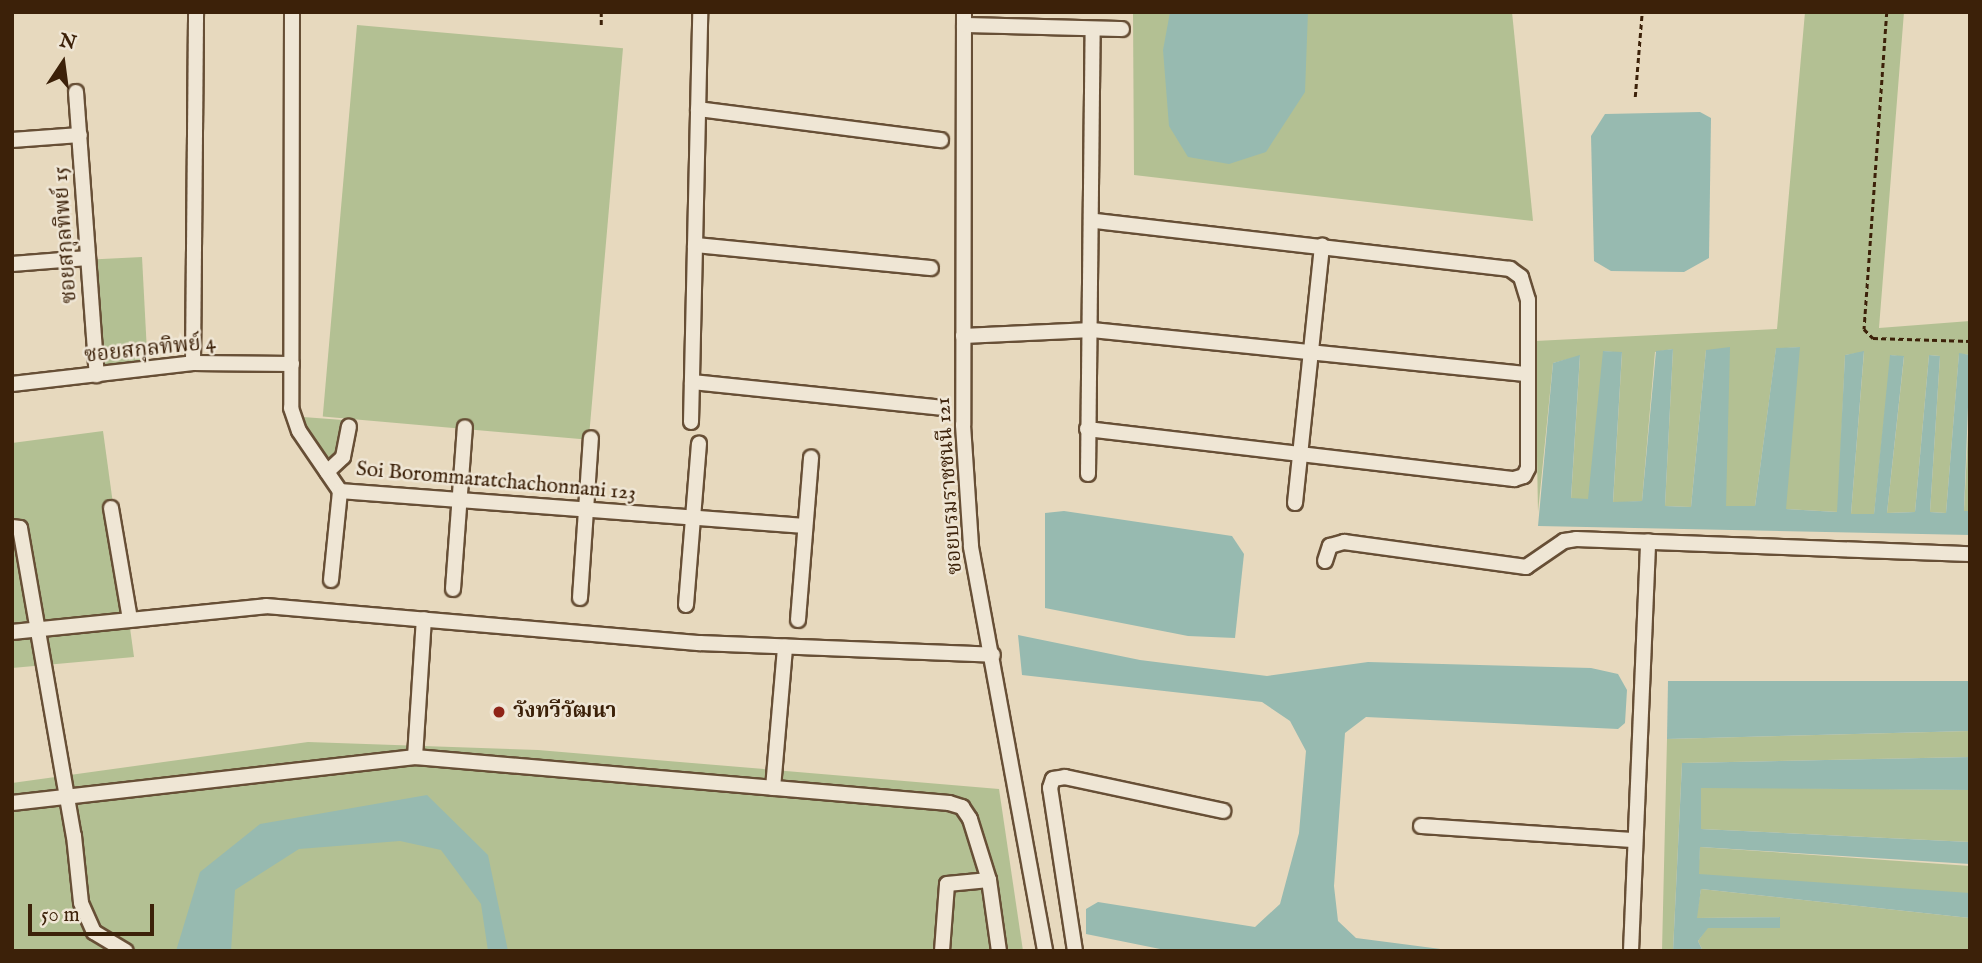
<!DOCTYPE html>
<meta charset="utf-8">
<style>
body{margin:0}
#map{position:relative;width:1982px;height:963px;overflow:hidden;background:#e7d9be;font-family:"IM FELL English","Noto Serif Thai",serif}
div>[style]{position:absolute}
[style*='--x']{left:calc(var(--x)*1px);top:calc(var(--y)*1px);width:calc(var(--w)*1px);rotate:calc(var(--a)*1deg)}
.green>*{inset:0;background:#b3c093;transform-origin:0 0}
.water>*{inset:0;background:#97bab0}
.path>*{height:2.5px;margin-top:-1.25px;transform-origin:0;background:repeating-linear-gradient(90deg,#3c2109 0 5px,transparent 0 8.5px)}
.roads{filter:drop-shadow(2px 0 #674f36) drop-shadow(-2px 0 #674f36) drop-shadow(0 2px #674f36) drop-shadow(0 -2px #674f36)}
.street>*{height:14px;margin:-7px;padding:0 7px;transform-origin:7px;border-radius:7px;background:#efe6d5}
.dots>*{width:19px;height:19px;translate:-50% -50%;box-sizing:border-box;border:4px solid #efe6d5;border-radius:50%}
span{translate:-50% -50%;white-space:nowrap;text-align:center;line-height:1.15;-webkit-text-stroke:5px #efe6d5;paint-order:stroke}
.street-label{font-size:21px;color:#3c2109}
.poi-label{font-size:21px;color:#3c2109;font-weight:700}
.left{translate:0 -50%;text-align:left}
.frame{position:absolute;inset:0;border:14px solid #3c2109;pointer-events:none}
.north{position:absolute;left:28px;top:28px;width:70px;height:70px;-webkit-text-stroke:5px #efe6d5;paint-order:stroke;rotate:13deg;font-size:19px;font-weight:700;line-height:28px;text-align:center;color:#3c2109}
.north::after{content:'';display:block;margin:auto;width:24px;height:32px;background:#3c2109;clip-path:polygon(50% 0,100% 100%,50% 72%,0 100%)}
.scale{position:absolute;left:28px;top:904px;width:126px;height:32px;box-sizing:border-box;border:4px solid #3c2109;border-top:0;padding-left:9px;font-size:21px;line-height:24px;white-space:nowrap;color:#3c2109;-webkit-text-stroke:5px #efe6d5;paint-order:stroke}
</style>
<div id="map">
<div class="green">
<i style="clip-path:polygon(1133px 12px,1512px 12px,1533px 221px,1134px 175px)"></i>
<i style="clip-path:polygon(1805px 12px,1904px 12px,1879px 328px,1970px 321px,1970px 355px,1959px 354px,1946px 513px,1930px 512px,1940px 356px,1929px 355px,1915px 512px,1887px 513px,1904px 357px,1891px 355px,1874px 515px,1851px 514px,1864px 352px,1845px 355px,1838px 512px,1785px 509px,1799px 347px,1776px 349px,1755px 506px,1725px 506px,1706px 350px,1691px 507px,1665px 506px,1673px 349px,1655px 352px,1642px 501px,1613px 503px,1622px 353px,1604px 351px,1589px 499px,1571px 499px,1580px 356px,1553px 363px,1538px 512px,1535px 341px,1777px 329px)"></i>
<i style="left:357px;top:25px;width:267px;height:393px;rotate:5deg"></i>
<i style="left:142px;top:257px;width:107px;height:45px;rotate:87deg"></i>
<i style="clip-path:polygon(1970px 393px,1970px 511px,1964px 511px)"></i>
<i style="clip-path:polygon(303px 417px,343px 420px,342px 451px,330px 462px,318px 451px)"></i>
<i style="clip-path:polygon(103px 431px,134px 657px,12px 668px,12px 443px)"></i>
<i style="clip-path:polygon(1970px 731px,1970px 757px,1682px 763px,1673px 951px,1662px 951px,1667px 739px)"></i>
<i style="clip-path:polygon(308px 742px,538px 750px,999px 789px,1023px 951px,12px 951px,12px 783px)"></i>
<i style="clip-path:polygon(1701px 787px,1970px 790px,1970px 842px,1701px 829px)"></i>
<i style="left:1700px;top:847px;width:271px;height:28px;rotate:4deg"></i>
<i style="clip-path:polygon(1701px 889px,1970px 918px,1970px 951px,1703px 951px,1698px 941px,1707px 928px,1780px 928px,1780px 917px,1696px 918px)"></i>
</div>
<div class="water">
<i style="clip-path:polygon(1170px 12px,1308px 12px,1305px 92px,1266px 152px,1229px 164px,1188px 157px,1169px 126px,1163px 50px)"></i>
<i style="clip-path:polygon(1700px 112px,1711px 118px,1709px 258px,1684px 272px,1611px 271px,1594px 261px,1591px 136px,1605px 114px)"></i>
<i style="clip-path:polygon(1730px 347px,1726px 506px,1755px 506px,1776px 348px,1800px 347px,1786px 509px,1837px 512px,1845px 355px,1864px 351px,1851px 514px,1874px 514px,1890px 355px,1904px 356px,1887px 513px,1915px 512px,1929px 355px,1940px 356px,1930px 512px,1946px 513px,1959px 353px,1970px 355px,1964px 511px,1970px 511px,1970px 535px,1538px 526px,1553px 363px,1580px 355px,1571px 498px,1588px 499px,1603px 351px,1622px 352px,1613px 502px,1642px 501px,1656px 351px,1673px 349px,1665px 506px,1691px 507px,1706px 350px)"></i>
<i style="clip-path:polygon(1064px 511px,1232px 536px,1244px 554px,1235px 638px,1188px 636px,1045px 608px,1045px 513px)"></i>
<i style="clip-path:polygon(1018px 635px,1140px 660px,1267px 676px,1368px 662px,1591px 668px,1618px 674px,1627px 690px,1625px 723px,1618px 729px,1366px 717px,1345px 733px,1334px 886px,1338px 921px,1356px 938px,1456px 951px,1170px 951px,1086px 934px,1086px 909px,1098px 902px,1255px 927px,1280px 904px,1299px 833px,1306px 751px,1290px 721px,1262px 702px,1022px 675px)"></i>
<i style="clip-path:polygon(1668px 681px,1970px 681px,1970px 731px,1667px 739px)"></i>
<i style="clip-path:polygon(1970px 757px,1970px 790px,1701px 788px,1701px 829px,1970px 842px,1970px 864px,1700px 847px,1699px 874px,1970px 893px,1970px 918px,1701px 889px,1697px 918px,1780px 917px,1780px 928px,1708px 928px,1698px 941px,1703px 951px,1673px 951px,1682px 763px)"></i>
<i style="clip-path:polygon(427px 795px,488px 855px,508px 951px,488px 951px,481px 904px,441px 850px,400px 841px,299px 849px,235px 890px,231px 951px,176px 951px,200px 872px,260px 824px)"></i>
</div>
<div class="path">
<i style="--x:1887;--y:12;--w:318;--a:94.1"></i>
<i style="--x:1864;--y:329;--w:13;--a:45"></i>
<i style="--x:1873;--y:338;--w:97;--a:1.8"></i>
<i style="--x:601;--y:25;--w:13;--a:-90"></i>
<i style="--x:1635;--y:97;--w:85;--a:-85.3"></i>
</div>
<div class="roads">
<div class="street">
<i style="--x:292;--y:12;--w:396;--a:90.1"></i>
<i style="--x:291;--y:408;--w:24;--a:71"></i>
<i style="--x:299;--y:431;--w:73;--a:55.7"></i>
<i style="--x:340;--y:491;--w:466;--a:4.3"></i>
<i style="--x:964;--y:12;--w:413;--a:90.1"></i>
<i style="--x:963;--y:425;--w:122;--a:86.2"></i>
<i style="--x:971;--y:547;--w:411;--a:79.6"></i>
<i style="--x:964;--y:25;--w:158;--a:1.5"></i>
<i style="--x:76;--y:92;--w:284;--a:85.8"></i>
<i style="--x:698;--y:109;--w:245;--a:7.3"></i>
<i style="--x:12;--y:140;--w:68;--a:-4.2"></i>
<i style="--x:695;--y:245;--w:237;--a:5.6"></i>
<i style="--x:12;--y:264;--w:76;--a:-4.5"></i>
<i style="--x:963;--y:336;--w:129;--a:-2.7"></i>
<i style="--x:1092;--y:330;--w:438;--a:5.8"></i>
<i style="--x:193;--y:363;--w:351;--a:-89.5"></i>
<i style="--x:692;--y:382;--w:251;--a:5.9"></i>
<i style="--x:12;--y:384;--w:182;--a:-6.6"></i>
<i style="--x:193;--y:363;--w:99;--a:0.6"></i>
<i style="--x:691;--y:422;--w:410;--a:-88.7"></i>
<i style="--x:1087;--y:429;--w:430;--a:6.7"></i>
<i style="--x:1514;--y:479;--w:10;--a:-17"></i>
<i style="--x:1524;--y:476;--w:9;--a:-63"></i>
<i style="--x:1528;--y:468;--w:168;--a:-90"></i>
<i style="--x:1528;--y:300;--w:24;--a:-107"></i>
<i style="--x:1521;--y:277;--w:14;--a:-144"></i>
<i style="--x:1510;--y:269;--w:421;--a:-173.4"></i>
<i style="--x:327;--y:472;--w:22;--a:-43"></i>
<i style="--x:343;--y:457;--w:31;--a:-79"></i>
<i style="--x:1088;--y:474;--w:445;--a:-89.4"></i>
<i style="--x:1295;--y:503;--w:259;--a:-84"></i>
<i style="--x:111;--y:508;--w:113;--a:80.3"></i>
<i style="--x:12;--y:527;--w:8;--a:7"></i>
<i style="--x:20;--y:528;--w:313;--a:80.1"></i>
<i style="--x:74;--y:836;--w:67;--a:84"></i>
<i style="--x:81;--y:903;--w:32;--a:66"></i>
<i style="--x:94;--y:932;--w:37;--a:31"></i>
<i style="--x:1325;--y:561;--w:16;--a:-72"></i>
<i style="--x:1330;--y:546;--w:15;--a:-16"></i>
<i style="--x:1344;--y:542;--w:184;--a:7.8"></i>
<i style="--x:1526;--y:567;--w:46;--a:-34.4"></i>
<i style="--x:1564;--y:541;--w:12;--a:-9"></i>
<i style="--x:1576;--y:539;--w:394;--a:2.2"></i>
<i style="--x:331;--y:580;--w:89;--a:-84.2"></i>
<i style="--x:453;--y:589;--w:162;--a:-85.8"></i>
<i style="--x:580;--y:598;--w:160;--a:-86.1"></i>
<i style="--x:686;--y:605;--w:162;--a:-85.4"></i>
<i style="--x:798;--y:620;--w:163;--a:-85.4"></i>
<i style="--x:12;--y:632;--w:255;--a:-5.8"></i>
<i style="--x:266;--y:606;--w:436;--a:4.9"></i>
<i style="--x:700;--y:643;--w:293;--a:2.3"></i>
<i style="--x:415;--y:757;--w:138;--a:-86.3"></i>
<i style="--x:773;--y:788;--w:142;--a:-85.1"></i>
<i style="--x:12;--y:803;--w:406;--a:-6.5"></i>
<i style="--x:415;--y:757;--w:536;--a:4.92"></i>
<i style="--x:949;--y:803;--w:14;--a:17"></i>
<i style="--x:962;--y:807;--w:14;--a:56"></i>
<i style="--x:970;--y:819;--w:64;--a:72.7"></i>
<i style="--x:989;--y:880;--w:72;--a:82"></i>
<i style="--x:1421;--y:826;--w:212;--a:3.8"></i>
<i style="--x:942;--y:951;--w:67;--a:-85.7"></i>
<i style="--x:947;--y:884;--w:42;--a:-5.4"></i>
<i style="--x:1075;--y:951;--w:165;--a:-98.7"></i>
<i style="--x:1050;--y:788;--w:9;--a:-72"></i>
<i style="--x:1053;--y:779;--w:12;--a:-9"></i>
<i style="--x:1065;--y:777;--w:162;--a:12.1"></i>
<i style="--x:1631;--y:951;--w:410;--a:-87.6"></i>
</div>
</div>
<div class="dots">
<i style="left:499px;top:712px;background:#8f2418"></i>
</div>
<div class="street-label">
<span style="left:66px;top:235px;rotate:-94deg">ซอยสกุลทิพย์ 15</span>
<span style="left:150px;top:350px;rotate:-6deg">ซอยสกุลทิพย์ 4</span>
<span style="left:496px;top:482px;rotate:5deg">Soi Borommaratchachonnani 123</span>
<span style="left:950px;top:486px;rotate:-94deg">ซอยบรมราชชนนี 121</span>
</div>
<div class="poi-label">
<span class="left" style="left:513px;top:712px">วังทวีวัฒนา</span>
</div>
<div class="frame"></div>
<div class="north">N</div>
<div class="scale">50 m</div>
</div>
